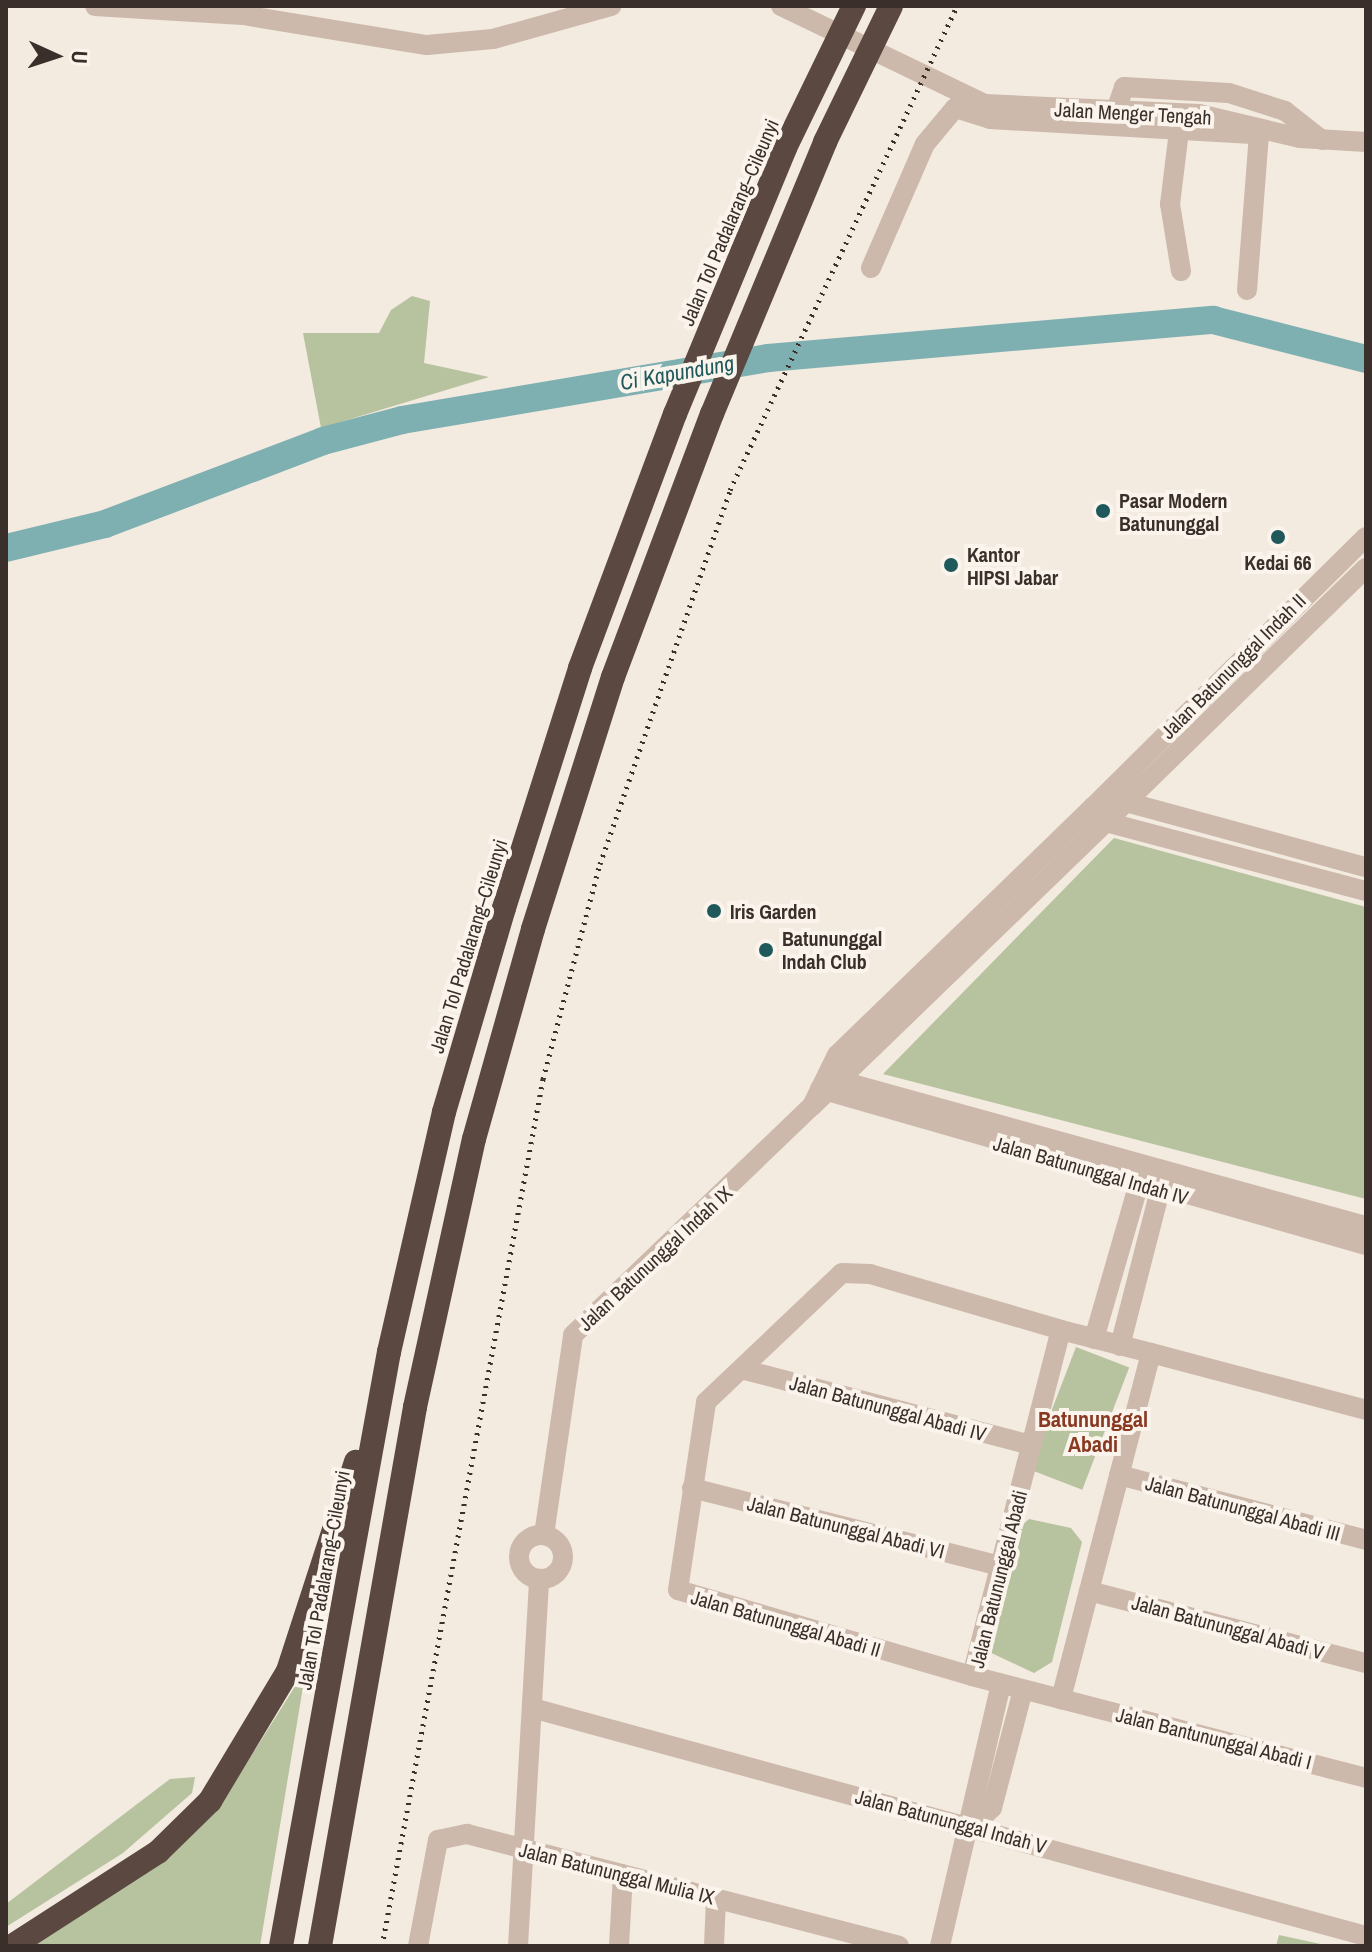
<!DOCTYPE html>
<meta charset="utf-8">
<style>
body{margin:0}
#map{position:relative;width:1372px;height:1952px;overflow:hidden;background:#f3eae0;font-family:"Archivo Narrow",sans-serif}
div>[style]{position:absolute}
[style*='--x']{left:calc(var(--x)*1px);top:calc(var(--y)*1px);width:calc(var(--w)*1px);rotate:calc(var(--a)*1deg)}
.green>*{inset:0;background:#b7c39f;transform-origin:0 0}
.river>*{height:28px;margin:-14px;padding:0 14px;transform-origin:14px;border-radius:14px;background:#7eafb1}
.minor>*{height:20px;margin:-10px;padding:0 10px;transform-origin:10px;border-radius:10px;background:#ccb9ab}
.minor>.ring{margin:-10px;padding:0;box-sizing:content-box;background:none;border:20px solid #ccb9ab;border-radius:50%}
.highway>*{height:24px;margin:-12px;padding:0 12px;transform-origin:12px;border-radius:12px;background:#5b4941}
.rail>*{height:5px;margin-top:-2.5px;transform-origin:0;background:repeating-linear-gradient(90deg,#3a2f2a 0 2px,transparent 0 8px)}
.dots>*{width:22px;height:22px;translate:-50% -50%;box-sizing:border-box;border:4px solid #faf4ec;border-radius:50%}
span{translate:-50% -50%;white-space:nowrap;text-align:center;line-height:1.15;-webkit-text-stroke:8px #faf4ec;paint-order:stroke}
.street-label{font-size:20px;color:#3a2f2a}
.poi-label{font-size:20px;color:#3a2f2a;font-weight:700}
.left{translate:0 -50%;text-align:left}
.water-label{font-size:22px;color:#1f595c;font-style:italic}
.neighbourhood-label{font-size:22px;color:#893922;font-weight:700}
.frame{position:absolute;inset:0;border:8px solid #3a2f2a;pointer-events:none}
.north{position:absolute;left:16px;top:16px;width:80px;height:80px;-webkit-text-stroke:6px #faf4ec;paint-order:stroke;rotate:93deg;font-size:22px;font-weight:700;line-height:32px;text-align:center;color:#3a2f2a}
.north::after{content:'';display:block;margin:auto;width:28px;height:36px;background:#3a2f2a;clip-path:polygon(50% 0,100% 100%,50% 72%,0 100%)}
</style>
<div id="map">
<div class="green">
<i style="clip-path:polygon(412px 296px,430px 301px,424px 363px,489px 377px,321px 428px,303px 333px,379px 333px,391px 310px)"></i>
<i style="clip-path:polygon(1114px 838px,1366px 907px,1366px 1199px,883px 1074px)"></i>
<i style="left:1076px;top:1347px;width:57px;height:131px;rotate:21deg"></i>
<i style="clip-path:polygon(1029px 1519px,1071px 1528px,1082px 1542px,1052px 1662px,1034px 1673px,987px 1651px,1019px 1528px)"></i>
<i style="clip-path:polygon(306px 1669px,260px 1946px,26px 1946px,137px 1879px,229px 1791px)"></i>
<i style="clip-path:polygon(195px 1777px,192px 1793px,123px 1853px,6px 1927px,6px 1904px,170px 1779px)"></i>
<i style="clip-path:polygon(1279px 1935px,1325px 1945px,1324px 1946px,1276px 1946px)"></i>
</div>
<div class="river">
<i style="--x:6;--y:548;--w:102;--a:-13.6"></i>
<i style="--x:105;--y:524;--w:233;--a:-20.8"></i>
<i style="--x:323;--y:441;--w:82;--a:-14.9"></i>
<i style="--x:402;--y:420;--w:371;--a:-9.6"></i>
<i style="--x:768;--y:358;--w:447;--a:-4.9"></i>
<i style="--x:1213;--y:320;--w:158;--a:14.3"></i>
</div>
<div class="minor">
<i style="--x:95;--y:6;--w:148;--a:3.5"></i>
<i style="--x:243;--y:15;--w:186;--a:9.3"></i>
<i style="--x:427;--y:45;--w:66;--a:-5.2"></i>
<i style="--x:493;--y:39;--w:123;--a:-15.6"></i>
<i style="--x:781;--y:6;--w:226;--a:25.7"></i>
<i style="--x:985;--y:104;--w:214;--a:2.7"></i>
<i style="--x:1199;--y:114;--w:104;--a:13.4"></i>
<i style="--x:1300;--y:138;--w:66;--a:3.5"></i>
<i style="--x:1112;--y:122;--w:37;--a:-71"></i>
<i style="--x:1124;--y:87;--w:105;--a:3.3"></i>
<i style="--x:1229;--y:93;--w:59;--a:17.8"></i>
<i style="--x:1285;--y:111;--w:47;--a:38.1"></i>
<i style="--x:1179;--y:131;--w:74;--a:97"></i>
<i style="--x:1170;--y:204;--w:68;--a:80.7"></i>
<i style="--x:871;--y:268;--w:135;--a:-66.5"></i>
<i style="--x:925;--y:144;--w:47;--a:-50.2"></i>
<i style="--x:955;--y:108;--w:37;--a:17"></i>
<i style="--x:990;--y:119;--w:258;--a:3.3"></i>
<i style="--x:1247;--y:290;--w:155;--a:-85.6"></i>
<i style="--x:1104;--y:797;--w:23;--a:13"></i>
<i style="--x:1126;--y:802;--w:28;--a:135"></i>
<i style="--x:1106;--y:822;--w:20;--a:-131"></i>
<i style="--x:1093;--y:807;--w:384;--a:-44.7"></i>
<i style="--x:1126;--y:802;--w:335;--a:-44.3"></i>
<i style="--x:1126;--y:802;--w:249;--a:15.2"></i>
<i style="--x:1093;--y:807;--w:356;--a:135.9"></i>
<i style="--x:837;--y:1055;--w:57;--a:116.1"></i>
<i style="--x:812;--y:1106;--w:409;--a:-44"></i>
<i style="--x:1106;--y:822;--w:269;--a:14.9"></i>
<i style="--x:830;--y:1078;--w:556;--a:15.44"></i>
<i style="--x:820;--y:1089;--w:568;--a:15.95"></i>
<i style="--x:1061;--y:1330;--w:93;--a:14.3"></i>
<i style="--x:1151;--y:1353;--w:358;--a:104.6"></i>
<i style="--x:1061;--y:1699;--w:92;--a:-165.5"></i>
<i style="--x:972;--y:1676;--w:357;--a:-75.6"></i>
<i style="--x:1094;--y:1339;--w:173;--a:-73.9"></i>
<i style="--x:1120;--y:1346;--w:172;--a:-75.6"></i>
<i style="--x:1151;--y:1353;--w:222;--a:14.8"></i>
<i style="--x:745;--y:1370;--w:296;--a:14.7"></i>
<i style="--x:1119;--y:1475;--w:255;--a:14.7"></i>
<i style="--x:692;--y:1488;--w:318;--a:14.2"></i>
<i class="ring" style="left:519px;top:1535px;width:24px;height:24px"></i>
<i style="--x:544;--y:1535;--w:202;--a:-81.7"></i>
<i style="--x:573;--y:1335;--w:331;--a:-43.8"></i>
<i style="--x:1089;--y:1591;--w:286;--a:14.6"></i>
<i style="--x:972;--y:1676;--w:306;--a:-163.7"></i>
<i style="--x:678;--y:1590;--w:190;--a:-81.5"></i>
<i style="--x:706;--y:1402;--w:187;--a:-43.5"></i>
<i style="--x:842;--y:1273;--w:28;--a:2"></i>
<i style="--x:870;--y:1274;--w:199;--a:16.3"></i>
<i style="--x:1061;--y:1699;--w:315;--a:14.5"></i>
<i style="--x:536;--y:1709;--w:860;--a:15.3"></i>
<i style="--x:972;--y:1827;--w:28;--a:-44"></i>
<i style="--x:992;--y:1808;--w:122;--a:-75.3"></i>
<i style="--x:418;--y:1946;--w:108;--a:-79.3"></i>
<i style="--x:438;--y:1840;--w:30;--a:-12"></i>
<i style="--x:467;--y:1834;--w:446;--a:14.5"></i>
<i style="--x:518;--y:1946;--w:368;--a:-86.7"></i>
<i style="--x:619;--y:1946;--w:72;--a:-86.8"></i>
<i style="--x:714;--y:1946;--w:48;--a:-87.6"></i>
<i style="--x:940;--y:1946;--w:269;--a:-76.9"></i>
</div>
<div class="highway">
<i style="--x:12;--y:1946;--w:174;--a:-32.8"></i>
<i style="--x:158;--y:1852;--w:73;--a:-44.4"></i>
<i style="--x:210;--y:1801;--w:152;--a:-59"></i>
<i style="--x:288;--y:1671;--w:220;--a:-72"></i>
<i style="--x:281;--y:1946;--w:604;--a:-79.7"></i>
<i style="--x:389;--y:1352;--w:246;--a:-77.1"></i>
<i style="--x:444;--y:1112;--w:213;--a:-73.6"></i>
<i style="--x:504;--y:908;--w:252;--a:-72.4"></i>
<i style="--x:580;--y:668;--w:271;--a:-69.5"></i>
<i style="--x:675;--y:414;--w:288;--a:-67.5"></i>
<i style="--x:785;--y:148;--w:158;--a:-64.1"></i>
<i style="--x:320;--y:1946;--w:547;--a:-80"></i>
<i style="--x:415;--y:1407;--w:274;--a:-77.6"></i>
<i style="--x:474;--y:1139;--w:218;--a:-74.3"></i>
<i style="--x:533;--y:929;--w:264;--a:-72.4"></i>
<i style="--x:613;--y:677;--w:281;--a:-69.4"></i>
<i style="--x:712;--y:414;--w:295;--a:-67.4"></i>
<i style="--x:825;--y:142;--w:151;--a:-64.1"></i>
</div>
<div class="rail">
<i style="--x:382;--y:1946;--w:882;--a:-79.48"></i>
<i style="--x:543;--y:1079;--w:222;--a:-75.2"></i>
<i style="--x:600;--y:864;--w:396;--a:-70.8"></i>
<i style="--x:730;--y:490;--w:535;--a:-64.87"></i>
</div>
<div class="dots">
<i style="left:1103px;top:511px;background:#1f595c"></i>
<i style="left:1278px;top:537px;background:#1f595c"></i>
<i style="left:951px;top:565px;background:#1f595c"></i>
<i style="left:714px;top:911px;background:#1f595c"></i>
<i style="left:766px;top:950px;background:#1f595c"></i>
</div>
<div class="street-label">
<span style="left:1133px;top:113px;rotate:3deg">Jalan Menger Tengah</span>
<span style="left:729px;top:222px;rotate:-67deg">Jalan Tol Padalarang–Cileunyi</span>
<span style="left:1233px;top:666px;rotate:-45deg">Jalan Batununggal Indah II</span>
<span style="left:468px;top:946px;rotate:-73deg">Jalan Tol Padalarang–Cileunyi</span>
<span style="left:1091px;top:1170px;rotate:16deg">Jalan Batununggal Indah IV</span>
<span style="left:655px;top:1258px;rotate:-43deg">Jalan Batununggal Indah IX</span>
<span style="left:888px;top:1408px;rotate:15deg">Jalan Batununggal Abadi IV</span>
<span style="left:1243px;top:1508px;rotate:15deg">Jalan Batununggal Abadi III</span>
<span style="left:846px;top:1527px;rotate:14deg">Jalan Batununggal Abadi VI</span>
<span style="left:998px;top:1579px;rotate:-76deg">Jalan Batununggal Abadi</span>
<span style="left:323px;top:1580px;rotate:-80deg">Jalan Tol Padalarang–Cileunyi</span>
<span style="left:786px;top:1623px;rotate:16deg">Jalan Batununggal Abadi II</span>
<span style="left:1228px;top:1627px;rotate:15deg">Jalan Batununggal Abadi V</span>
<span style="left:1214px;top:1738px;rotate:14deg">Jalan Bantununggal Abadi I</span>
<span style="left:951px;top:1821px;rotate:15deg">Jalan Batununggal Indah V</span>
<span style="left:617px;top:1873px;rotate:14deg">Jalan Batununggal Mulia IX</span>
</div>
<div class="poi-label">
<span class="left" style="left:1119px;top:512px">Pasar Modern<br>Batununggal</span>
<span class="left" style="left:967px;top:566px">Kantor<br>HIPSI Jabar</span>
<span style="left:1278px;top:562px">Kedai 66</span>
<span class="left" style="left:730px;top:911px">Iris Garden</span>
<span class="left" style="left:782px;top:950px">Batununggal<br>Indah Club</span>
</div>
<div class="water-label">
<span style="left:677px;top:373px;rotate:-10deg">Ci Kapundung</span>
</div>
<div class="neighbourhood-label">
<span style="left:1093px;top:1432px">Batununggal<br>Abadi</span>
</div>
<div class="frame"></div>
<div class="north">U</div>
</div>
